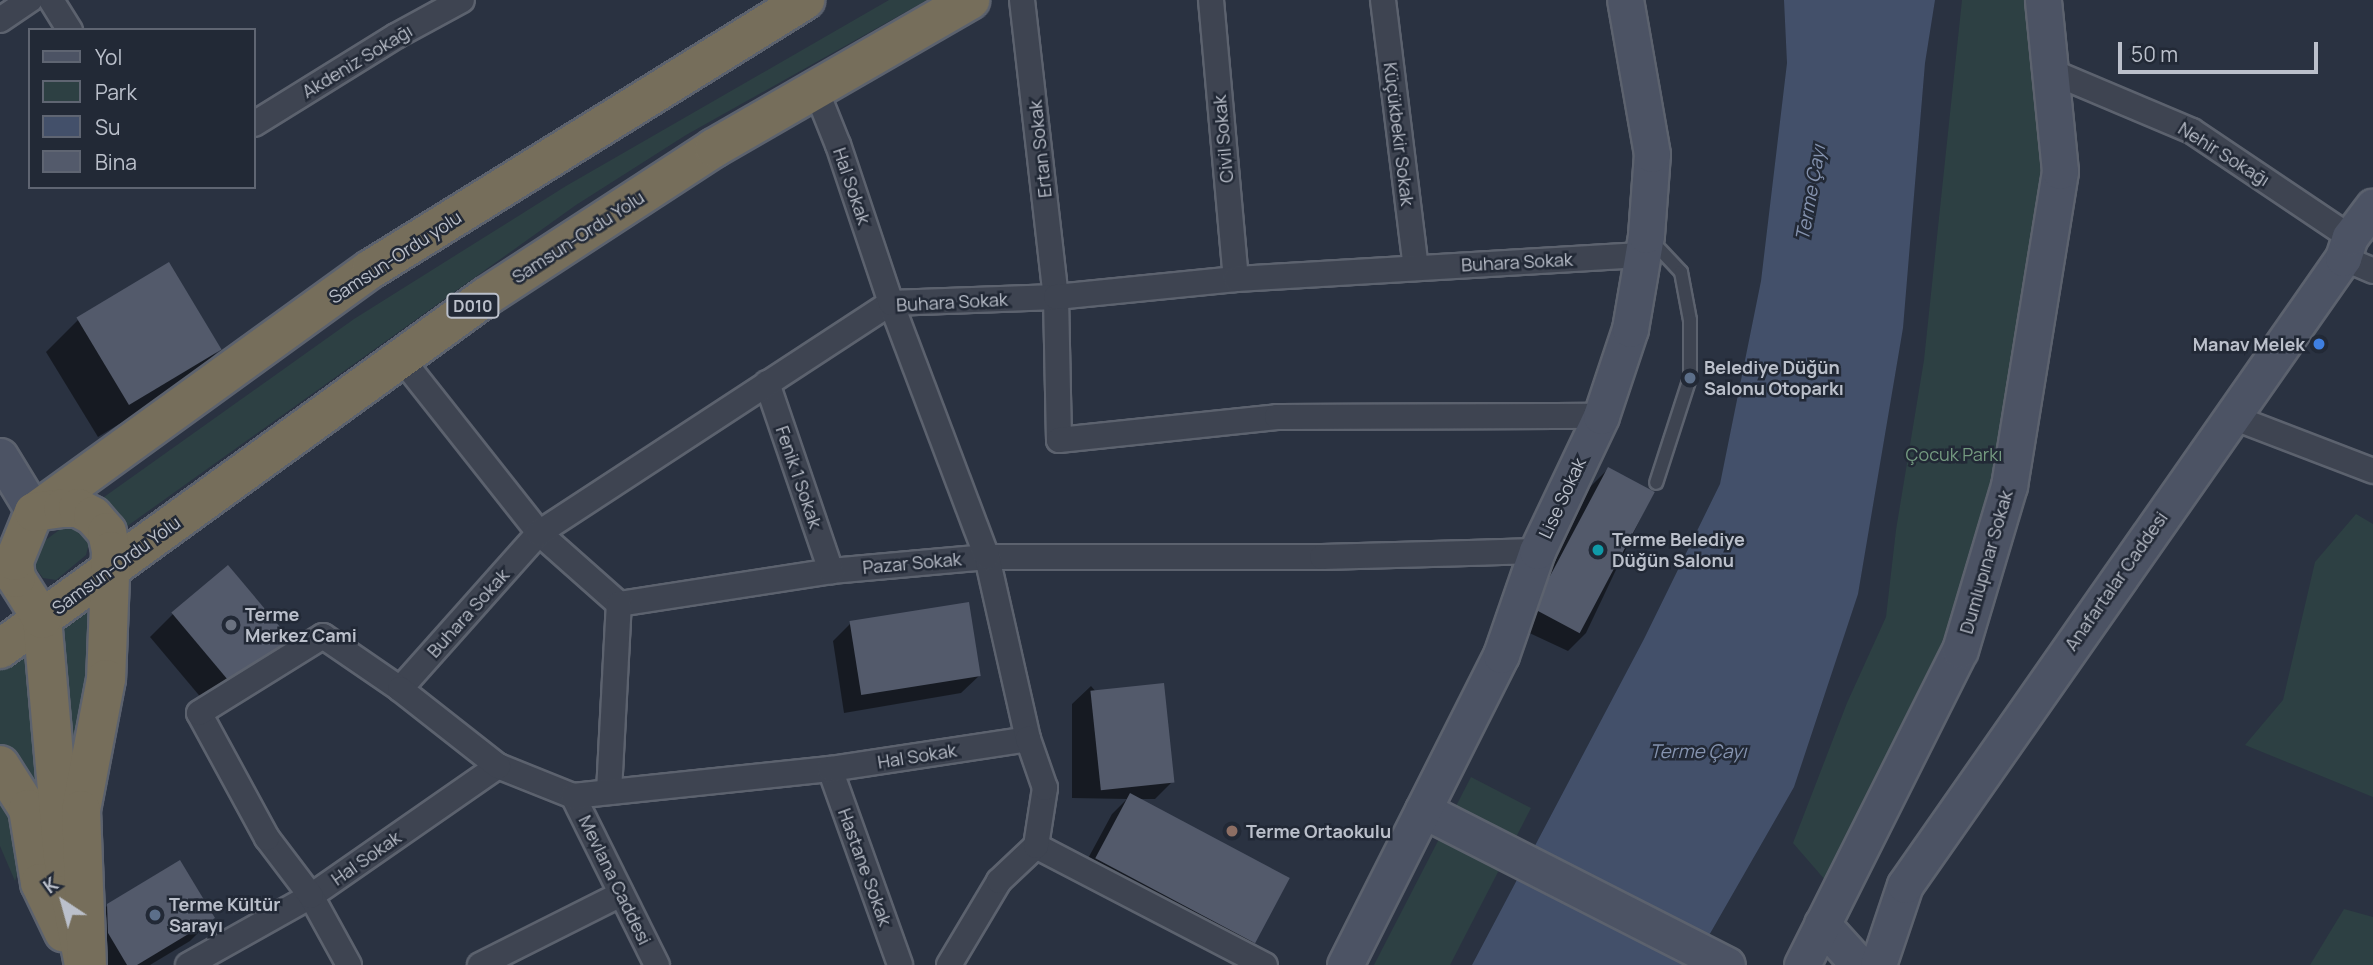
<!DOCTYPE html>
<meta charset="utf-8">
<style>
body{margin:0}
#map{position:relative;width:2373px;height:965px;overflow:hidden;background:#2a3241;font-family:Manrope,sans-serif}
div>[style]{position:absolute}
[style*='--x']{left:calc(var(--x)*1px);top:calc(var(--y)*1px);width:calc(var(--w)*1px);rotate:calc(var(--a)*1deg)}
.green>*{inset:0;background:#2d4043}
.water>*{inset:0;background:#43506a}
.shadow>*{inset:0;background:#0007}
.building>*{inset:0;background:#535a6b;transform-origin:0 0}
.roads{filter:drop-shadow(2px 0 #5c626e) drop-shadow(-2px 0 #5c626e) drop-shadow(0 2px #5c626e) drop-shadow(0 -2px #5c626e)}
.lane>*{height:12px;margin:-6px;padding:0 6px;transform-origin:6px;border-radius:6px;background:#3e4451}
.street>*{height:24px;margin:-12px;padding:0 12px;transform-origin:12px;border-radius:12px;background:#3e4451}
.secondary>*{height:35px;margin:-17.5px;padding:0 17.5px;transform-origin:17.5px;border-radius:17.5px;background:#4c5364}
.highway>*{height:38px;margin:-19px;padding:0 19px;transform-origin:19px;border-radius:19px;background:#766e5b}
.dots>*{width:19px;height:19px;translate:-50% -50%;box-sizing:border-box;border:4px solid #222936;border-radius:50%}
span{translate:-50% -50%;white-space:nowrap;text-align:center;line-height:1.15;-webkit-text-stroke:5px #222936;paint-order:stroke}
.shield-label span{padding:2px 5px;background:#222936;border:2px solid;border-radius:5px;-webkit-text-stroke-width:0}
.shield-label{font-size:16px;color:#bbc0cb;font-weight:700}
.street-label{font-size:18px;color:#bbc0cb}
.poi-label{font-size:18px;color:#bbc0cb;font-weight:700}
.right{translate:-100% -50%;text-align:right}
.left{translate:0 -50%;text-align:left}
.park-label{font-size:18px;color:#749a80}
.water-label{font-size:19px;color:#8593af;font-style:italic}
.legend{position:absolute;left:28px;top:28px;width:228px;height:161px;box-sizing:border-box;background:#222936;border:2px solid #5f6572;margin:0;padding:9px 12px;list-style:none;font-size:21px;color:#bbc0cb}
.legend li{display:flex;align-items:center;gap:14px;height:35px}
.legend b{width:35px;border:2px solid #5f6572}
.north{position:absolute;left:28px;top:867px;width:70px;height:70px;-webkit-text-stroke:5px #222936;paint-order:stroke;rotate:324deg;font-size:19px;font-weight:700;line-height:28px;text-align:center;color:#bbc0cb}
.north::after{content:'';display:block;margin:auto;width:24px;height:32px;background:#bbc0cb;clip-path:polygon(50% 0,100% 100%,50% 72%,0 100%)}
.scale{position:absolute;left:2118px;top:42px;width:200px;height:32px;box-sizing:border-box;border:4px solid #bbc0cb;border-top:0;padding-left:9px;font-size:21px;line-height:24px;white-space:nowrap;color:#bbc0cb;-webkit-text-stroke:5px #222936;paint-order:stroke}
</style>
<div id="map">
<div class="green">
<i style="clip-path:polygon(889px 0,927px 0,686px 135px,576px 205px,119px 532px,104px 497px,354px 319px,566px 186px)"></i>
<i style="clip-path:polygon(1962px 0,2024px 0,2047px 133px,2040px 228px,1984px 544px,1846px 904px,1793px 843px,1847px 703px,1886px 617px,1896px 530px,1924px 360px)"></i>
<i style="clip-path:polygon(2356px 514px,2373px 524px,2373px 797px,2245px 745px,2283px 700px,2315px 562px)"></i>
<i style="clip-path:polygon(66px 525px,82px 530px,89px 543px,86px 555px,56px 580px,43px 578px,32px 563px,32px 550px)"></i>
<i style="clip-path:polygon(110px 569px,63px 858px,0 765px,0 649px)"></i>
<i style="clip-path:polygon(1471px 777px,1531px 808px,1450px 965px,1374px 965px)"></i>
<i style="clip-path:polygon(0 784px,8px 798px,21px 862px,15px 881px,0 846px)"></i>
<i style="clip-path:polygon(2344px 909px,2373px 917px,2373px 965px,2310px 965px)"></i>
</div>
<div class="water">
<i style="clip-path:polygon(1784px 0,1935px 0,1925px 63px,1903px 328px,1858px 594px,1794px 787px,1692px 965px,1472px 965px,1644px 639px,1720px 484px,1761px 281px,1787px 63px)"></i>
</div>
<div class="shadow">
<i style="clip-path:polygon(78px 320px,220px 349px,188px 382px,98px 437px,46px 352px)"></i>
<i style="clip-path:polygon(1608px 469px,1653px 492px,1586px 633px,1568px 651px,1523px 630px,1590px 487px)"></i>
<i style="clip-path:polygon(173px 614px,287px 637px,264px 661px,203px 700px,150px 637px)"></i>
<i style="clip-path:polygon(851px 623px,980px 675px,961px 693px,844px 713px,833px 641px)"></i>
<i style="clip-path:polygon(1091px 686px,1173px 781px,1155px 799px,1136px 799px,1253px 942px,1235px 960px,1078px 877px,1112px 814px,1127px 799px,1072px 798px,1072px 704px)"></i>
<i style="clip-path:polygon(108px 905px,213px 918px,190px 941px,150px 965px,90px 965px,84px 929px)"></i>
</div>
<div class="building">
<i style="left:169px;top:262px;width:102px;height:108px;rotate:59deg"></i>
<i style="left:1608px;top:467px;width:53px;height:160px;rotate:28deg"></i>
<i style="left:228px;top:565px;width:96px;height:74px;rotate:50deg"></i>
<i style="left:969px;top:602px;width:75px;height:121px;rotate:81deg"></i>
<i style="left:1164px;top:683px;width:100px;height:74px;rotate:84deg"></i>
<i style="left:1130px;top:793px;width:181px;height:74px;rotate:28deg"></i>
<i style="clip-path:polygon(180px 860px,215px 918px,137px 965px,127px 965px,108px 933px,107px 904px)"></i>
</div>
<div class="roads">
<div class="lane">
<i style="--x:1651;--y:240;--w:44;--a:46.8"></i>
<i style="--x:1681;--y:272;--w:49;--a:79.4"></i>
<i style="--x:1690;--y:320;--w:58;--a:90"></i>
<i style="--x:1690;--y:378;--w:110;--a:107.9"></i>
</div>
<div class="street">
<i style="--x:51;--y:0;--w:36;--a:58"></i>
<i style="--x:1022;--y:0;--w:299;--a:83.5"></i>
<i style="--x:1056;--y:297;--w:143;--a:88.8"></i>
<i style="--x:1059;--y:440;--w:219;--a:-6"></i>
<i style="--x:1277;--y:417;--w:324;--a:-0.2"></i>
<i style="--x:1211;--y:0;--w:280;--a:84.9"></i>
<i style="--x:1383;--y:0;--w:270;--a:83"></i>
<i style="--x:0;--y:20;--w:36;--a:-34"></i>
<i style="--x:2050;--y:71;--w:154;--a:22.9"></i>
<i style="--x:2192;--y:131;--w:190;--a:33.9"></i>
<i style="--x:254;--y:124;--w:167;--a:-31.8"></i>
<i style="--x:396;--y:36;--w:75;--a:-28.6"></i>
<i style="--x:2343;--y:258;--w:33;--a:23"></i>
<i style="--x:401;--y:358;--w:223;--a:51.7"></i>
<i style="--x:539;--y:533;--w:107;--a:41.6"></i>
<i style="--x:619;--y:604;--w:215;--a:-8.8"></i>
<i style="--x:831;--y:571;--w:157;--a:-5.1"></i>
<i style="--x:987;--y:557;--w:335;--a:0"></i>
<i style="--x:1322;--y:557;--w:215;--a:-1.6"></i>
<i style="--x:767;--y:383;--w:199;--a:71.2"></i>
<i style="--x:2230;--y:416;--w:153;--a:21"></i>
<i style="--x:400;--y:689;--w:209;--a:-48.3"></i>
<i style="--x:539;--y:533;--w:420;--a:-33.2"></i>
<i style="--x:891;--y:303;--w:165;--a:-2.1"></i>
<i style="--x:1056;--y:297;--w:181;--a:-5.7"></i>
<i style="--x:1236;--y:279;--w:406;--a:-3.4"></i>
<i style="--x:830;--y:769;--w:208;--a:70.3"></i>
<i style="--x:609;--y:792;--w:188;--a:-87"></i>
<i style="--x:573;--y:796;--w:189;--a:63.6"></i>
<i style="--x:1036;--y:846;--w:258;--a:27.5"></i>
<i style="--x:188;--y:965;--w:141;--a:-29.3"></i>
<i style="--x:311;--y:896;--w:228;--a:-34.8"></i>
<i style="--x:498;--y:766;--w:81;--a:21.8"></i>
<i style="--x:573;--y:796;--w:258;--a:-6"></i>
<i style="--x:830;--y:769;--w:200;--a:-8.6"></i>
<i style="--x:1028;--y:739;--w:187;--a:-102.7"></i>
<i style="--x:987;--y:557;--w:272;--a:-110.7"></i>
<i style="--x:891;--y:303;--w:167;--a:-108.5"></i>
<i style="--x:838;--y:145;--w:59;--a:-111.8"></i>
<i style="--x:349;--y:965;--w:79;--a:-118.8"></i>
<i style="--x:311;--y:896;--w:73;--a:-127.2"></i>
<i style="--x:267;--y:838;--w:142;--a:-118.5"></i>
<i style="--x:199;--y:713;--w:146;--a:-31.8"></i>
<i style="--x:323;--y:636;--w:93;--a:34.5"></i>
<i style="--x:400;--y:689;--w:125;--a:38.2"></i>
<i style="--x:480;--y:965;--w:158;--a:-26.7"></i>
<i style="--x:949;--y:965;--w:98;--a:-59.2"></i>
<i style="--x:999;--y:881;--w:51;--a:-43.4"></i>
<i style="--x:1036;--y:846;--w:59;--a:-81.2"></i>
<i style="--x:1045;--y:788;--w:52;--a:-109.1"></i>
</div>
<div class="secondary">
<i style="--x:0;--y:456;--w:66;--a:58.7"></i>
<i style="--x:1423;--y:810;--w:341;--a:27"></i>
<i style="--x:1822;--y:924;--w:55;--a:47.9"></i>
<i style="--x:1345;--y:965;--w:347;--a:-63.3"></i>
<i style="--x:1501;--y:655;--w:110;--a:-70.9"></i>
<i style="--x:1537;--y:551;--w:149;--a:-64.6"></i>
<i style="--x:1601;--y:416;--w:92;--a:-71.6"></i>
<i style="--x:1630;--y:329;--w:95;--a:-80.3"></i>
<i style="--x:1646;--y:235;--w:81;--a:-85.8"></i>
<i style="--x:1652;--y:154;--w:156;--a:-99.9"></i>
<i style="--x:1802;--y:965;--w:352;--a:-63.4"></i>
<i style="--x:1960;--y:650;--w:171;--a:-73.4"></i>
<i style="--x:2009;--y:486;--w:319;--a:-80.8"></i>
<i style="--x:2060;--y:171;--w:172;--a:-95.7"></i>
<i style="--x:1878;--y:965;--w:84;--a:-71.4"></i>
<i style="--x:1905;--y:885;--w:765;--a:-55.06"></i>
<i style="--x:2343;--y:258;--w:22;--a:-72"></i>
<i style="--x:2350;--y:237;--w:38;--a:-53"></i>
</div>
<div class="highway">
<i style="--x:35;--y:512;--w:415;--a:-35.9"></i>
<i style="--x:371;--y:269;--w:511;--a:-31.79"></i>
<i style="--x:0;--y:649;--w:601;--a:-35.94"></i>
<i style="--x:487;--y:296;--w:271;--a:-33.1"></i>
<i style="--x:714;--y:148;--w:296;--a:-30"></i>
<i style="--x:0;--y:765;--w:52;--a:57.5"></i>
<i style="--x:28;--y:809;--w:75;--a:80.8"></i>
<i style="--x:40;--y:883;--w:55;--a:64.4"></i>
<i style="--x:84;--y:965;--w:109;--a:-101.1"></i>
<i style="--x:63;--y:858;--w:240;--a:-95"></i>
<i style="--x:42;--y:619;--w:49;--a:-122.4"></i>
<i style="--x:16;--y:578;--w:17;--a:-97"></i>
<i style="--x:14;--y:561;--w:53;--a:-67.8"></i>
<i style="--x:34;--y:512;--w:29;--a:-8"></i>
<i style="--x:63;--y:508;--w:15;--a:0"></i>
<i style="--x:78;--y:508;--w:17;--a:28"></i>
<i style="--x:93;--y:516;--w:21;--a:49"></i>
<i style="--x:107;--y:532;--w:19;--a:78"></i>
<i style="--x:111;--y:551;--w:128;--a:92.2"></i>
<i style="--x:106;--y:679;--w:133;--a:100.8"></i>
<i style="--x:81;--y:810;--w:155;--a:87.8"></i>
</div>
</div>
<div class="dots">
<i style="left:2319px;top:344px;background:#3f7fe0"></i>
<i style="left:1690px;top:378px;background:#5c6f8a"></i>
<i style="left:1598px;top:550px;background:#0f9aa8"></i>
<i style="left:231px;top:625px;background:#6b7280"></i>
<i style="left:1232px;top:831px;background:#8d6e63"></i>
<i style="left:155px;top:915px;background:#5c6f8a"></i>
</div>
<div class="shield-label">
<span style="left:473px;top:306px">D010</span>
</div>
<div class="street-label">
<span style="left:357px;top:61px;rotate:-31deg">Akdeniz Sokağı</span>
<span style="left:1399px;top:134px;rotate:83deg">Küçükbekir Sokak</span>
<span style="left:1223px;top:139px;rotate:-95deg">Civil Sokak</span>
<span style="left:1040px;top:149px;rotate:-96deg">Ertan Sokak</span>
<span style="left:2224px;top:154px;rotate:32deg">Nehir Sokağı</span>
<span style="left:852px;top:186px;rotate:71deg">Hal Sokak</span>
<span style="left:578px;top:237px;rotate:-33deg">Samsun-Ordu Yolu</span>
<span style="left:395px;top:257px;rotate:-33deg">Samsun-Ordu yolu</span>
<span style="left:1517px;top:262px;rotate:-3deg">Buhara Sokak</span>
<span style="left:952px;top:302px;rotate:-3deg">Buhara Sokak</span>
<span style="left:799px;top:477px;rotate:71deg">Fenik 1 Sokak</span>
<span style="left:1562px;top:498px;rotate:-65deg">Lise Sokak</span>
<span style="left:1986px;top:562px;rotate:-74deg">Dumlupınar Sokak</span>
<span style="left:912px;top:563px;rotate:-5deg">Pazar Sokak</span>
<span style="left:116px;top:565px;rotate:-36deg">Samsun-Ordu Yolu</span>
<span style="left:2116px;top:581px;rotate:-55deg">Anafartalar Caddesi</span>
<span style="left:468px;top:613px;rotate:-48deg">Buhara Sokak</span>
<span style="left:917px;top:756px;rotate:-9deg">Hal Sokak</span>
<span style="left:366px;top:858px;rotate:-35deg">Hal Sokak</span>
<span style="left:865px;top:867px;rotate:70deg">Hastane Sokak</span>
<span style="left:615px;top:880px;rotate:64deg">Mevlana Caddesi</span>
</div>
<div class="poi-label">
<span class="right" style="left:2305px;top:344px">Manav Melek</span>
<span class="left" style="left:1704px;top:378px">Belediye Düğün<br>Salonu Otoparkı</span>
<span class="left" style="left:1612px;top:550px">Terme Belediye<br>Düğün Salonu</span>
<span class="left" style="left:245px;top:625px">Terme<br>Merkez Cami</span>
<span class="left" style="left:1246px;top:831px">Terme Ortaokulu</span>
<span class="left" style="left:169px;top:915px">Terme Kültür<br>Sarayı</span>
</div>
<div class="park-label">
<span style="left:1954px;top:454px">Çocuk Parkı</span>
</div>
<div class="water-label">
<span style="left:1811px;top:193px;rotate:-80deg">Terme Çayı</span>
<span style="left:1698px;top:752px">Terme Çayı</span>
</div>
<ul class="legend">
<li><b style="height:9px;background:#4c5364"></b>Yol</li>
<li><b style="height:19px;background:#2d4043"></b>Park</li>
<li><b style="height:19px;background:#43506a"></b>Su</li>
<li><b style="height:19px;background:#535a6b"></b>Bina</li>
</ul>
<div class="north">K</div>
<div class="scale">50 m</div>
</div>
